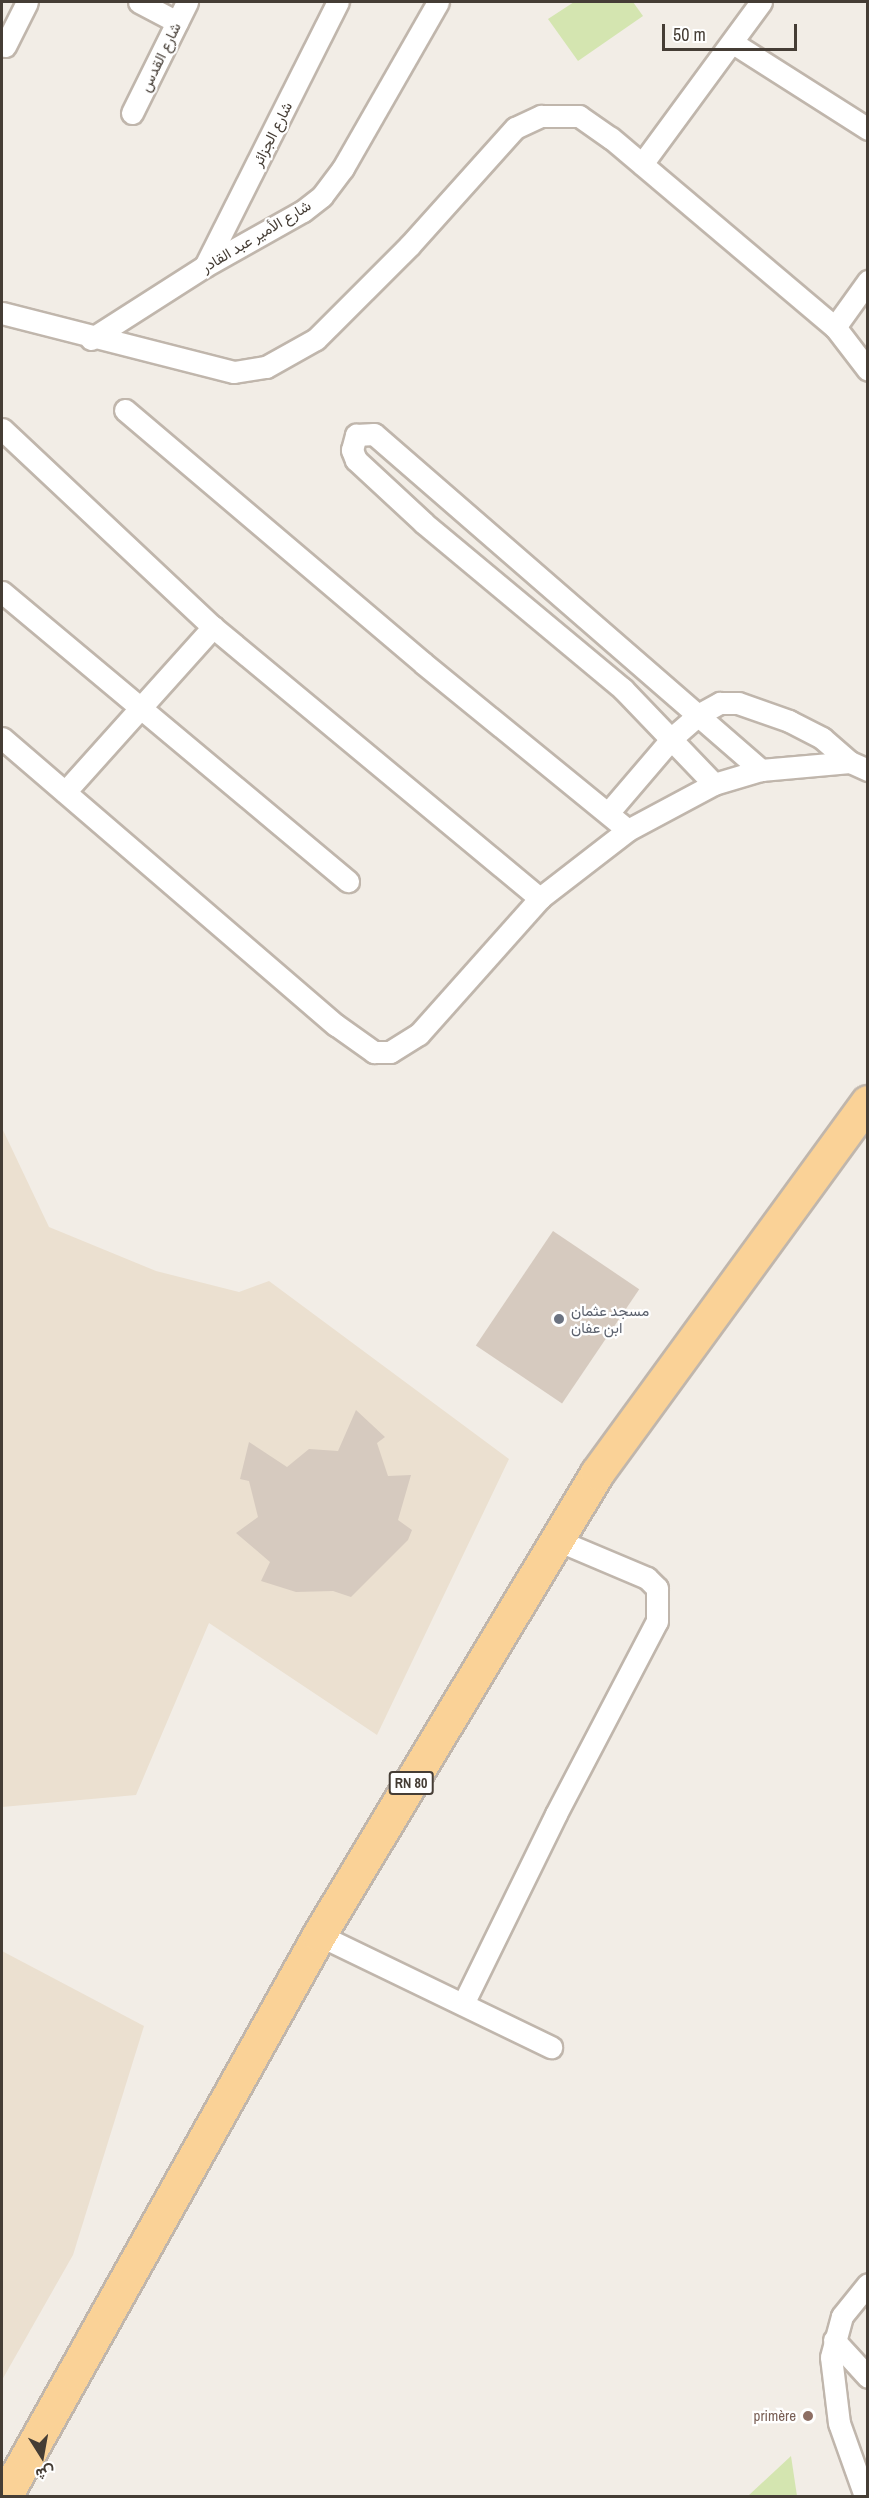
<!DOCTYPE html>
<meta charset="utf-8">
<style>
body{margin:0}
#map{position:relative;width:869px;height:2498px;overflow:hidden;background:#f2ede6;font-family:"Archivo Narrow",Vazirmatn,sans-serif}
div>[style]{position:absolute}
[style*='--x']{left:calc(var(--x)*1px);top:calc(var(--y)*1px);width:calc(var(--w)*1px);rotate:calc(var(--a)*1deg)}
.education>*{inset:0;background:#ebe0d0}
.green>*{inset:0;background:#d4e5b0}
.building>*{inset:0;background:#d6cabf;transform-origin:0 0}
.roads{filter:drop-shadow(2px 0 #c0b6ac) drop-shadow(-2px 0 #c0b6ac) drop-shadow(0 2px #c0b6ac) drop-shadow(0 -2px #c0b6ac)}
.street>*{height:21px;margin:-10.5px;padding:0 10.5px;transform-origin:10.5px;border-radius:10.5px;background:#fff}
.primary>*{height:33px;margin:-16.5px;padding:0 16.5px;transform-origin:16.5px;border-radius:16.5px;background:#fad297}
.dots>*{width:16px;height:16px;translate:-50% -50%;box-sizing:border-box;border:3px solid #fff;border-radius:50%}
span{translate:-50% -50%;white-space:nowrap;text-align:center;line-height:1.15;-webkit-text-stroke:4.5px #fff;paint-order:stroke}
.shield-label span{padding:2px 4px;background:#fff;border:2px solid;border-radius:4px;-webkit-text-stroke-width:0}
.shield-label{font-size:14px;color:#453d35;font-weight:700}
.street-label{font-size:15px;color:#453d35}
.worship-label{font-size:15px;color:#5b616d}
.left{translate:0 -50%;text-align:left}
.education-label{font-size:15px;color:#785e54}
.right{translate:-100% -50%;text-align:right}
.frame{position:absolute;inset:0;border:3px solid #453d35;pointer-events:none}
.north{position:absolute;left:12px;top:2426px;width:60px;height:60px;-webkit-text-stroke:4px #fff;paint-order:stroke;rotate:169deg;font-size:16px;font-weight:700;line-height:24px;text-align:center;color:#453d35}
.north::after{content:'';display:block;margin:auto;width:21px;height:27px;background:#453d35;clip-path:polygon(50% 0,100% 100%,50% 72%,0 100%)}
.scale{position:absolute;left:662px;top:24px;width:135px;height:27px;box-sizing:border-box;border:3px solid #453d35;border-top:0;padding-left:8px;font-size:18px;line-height:21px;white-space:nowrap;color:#453d35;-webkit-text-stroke:4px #fff;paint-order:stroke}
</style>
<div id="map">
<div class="education">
<i style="clip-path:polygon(2px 1128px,49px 1227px,156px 1271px,239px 1292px,269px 1281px,509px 1459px,377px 1735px,209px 1623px,136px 1795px,2px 1807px)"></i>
<i style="clip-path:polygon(2px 1951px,144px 2026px,73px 2255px,2px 2380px)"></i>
</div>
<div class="green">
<i style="clip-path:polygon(574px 2px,633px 2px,643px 16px,578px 61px,548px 19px)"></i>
<i style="clip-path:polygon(791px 2456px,797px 2496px,748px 2496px)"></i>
</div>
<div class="building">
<i style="left:553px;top:1231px;width:104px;height:138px;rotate:34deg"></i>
<i style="clip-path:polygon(356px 1410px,385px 1437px,377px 1443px,388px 1476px,411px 1475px,398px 1520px,412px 1530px,408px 1540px,351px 1597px,333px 1591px,296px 1592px,261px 1581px,270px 1562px,236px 1533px,258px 1517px,249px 1481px,240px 1479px,249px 1442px,287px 1467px,309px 1449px,338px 1451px)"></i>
</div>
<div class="roads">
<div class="street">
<i style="--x:139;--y:2;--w:43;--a:27.8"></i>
<i style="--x:733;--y:43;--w:160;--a:32.5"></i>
<i style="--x:5;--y:46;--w:49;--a:-63.4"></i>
<i style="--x:132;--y:113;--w:124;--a:-63.6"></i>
<i style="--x:642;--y:164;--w:201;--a:-53.7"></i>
<i style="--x:205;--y:266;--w:296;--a:-63.3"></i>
<i style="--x:2;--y:313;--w:239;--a:14.3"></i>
<i style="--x:234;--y:372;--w:32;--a:-9"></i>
<i style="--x:266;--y:367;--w:57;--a:-29.2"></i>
<i style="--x:316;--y:339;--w:132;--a:-45"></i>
<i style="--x:409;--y:246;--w:159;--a:-48.1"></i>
<i style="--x:515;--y:128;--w:29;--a:-25"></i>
<i style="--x:541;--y:116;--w:38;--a:0"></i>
<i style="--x:579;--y:116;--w:39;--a:35"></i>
<i style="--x:611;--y:138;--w:293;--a:40.2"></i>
<i style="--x:835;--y:327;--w:54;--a:52.5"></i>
<i style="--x:835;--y:327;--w:57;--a:-54.3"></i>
<i style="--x:91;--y:339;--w:135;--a:-32.6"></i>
<i style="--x:205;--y:266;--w:112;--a:-29.3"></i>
<i style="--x:303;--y:211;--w:24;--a:-38"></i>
<i style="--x:322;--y:196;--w:35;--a:-53"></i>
<i style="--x:343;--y:168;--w:191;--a:-60.2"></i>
<i style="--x:125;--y:410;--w:391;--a:40.3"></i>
<i style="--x:423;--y:663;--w:264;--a:39.2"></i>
<i style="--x:2;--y:429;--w:289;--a:43.2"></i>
<i style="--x:213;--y:627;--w:425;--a:39.7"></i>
<i style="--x:2;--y:592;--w:451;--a:39.9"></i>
<i style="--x:2;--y:738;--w:440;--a:40.7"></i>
<i style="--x:336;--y:1025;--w:47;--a:35.4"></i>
<i style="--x:374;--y:1052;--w:16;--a:0"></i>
<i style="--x:390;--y:1052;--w:34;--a:-32"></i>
<i style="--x:419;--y:1034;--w:182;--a:-48.3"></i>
<i style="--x:540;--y:898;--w:111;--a:-37.7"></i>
<i style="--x:628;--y:830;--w:98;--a:-28.1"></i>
<i style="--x:714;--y:784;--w:49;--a:-16.6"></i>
<i style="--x:761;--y:770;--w:89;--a:-5.1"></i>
<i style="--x:850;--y:762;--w:20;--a:24"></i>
<i style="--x:714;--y:784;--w:132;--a:-133.8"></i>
<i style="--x:623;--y:689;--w:259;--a:-140.2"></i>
<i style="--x:424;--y:523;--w:93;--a:-137.2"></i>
<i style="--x:356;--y:460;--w:11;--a:-112"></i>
<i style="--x:352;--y:450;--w:16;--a:-75"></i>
<i style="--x:356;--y:435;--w:18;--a:-3"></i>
<i style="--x:374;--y:434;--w:513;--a:40.97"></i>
<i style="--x:65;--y:792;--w:222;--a:-48.1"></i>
<i style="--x:608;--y:813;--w:100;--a:-49.5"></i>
<i style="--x:673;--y:737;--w:33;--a:-41"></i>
<i style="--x:698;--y:715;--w:25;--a:-29"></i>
<i style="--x:720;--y:703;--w:18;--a:0"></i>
<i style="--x:738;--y:703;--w:54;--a:19.4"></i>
<i style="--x:789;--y:721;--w:37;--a:27"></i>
<i style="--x:822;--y:738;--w:37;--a:41"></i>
<i style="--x:319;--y:1935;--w:258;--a:25.8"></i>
<i style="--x:463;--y:2004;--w:212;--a:-63.9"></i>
<i style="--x:556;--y:1814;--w:218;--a:-62.4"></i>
<i style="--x:657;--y:1621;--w:33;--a:-90"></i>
<i style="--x:657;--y:1588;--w:14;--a:-135"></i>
<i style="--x:647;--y:1578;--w:98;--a:-157.1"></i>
<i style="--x:834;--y:2340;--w:50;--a:47.4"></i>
<i style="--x:865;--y:2496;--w:77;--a:-109.6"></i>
<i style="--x:839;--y:2423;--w:66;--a:-96.9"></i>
<i style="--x:831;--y:2357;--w:42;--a:-75"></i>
<i style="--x:842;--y:2316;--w:41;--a:-50.9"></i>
</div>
<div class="primary">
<i style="--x:5;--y:2496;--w:643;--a:-60.76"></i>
<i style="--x:319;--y:1935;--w:539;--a:-58.96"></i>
<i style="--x:597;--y:1473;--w:459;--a:-53.9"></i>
</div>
</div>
<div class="dots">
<i style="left:559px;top:1319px;background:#6b7280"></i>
<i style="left:808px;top:2416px;background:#8d6e63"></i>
</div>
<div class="shield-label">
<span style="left:411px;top:1783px">RN 80</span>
</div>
<div class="street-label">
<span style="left:160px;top:57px;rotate:-64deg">شارع القدس</span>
<span style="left:272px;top:134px;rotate:-63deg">شارع الجزائر</span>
<span style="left:256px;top:236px;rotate:-31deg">شارع الأمير عبد القادر</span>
</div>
<div class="worship-label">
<span class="left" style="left:571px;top:1319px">مسجد عثمان<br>ابن عفان</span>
</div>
<div class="education-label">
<span class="right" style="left:796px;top:2416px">primère</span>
</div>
<div class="frame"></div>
<div class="north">ش</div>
<div class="scale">50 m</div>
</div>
